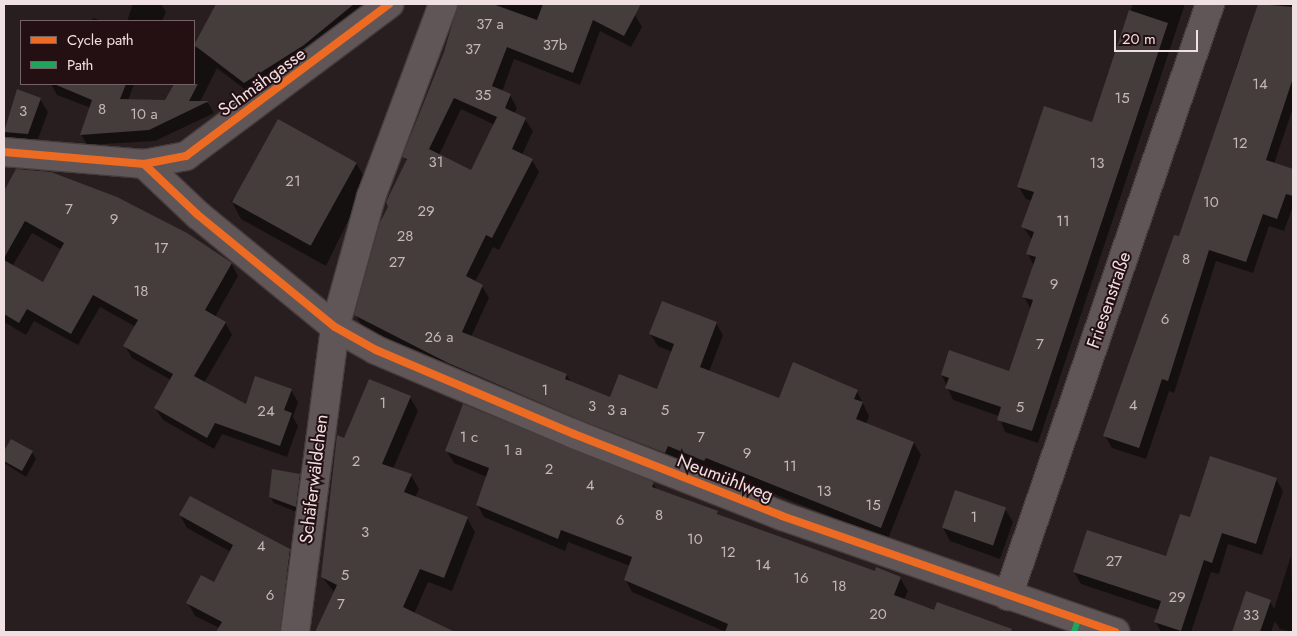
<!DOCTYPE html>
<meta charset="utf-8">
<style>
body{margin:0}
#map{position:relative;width:1297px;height:636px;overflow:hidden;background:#291e1f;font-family:Jost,sans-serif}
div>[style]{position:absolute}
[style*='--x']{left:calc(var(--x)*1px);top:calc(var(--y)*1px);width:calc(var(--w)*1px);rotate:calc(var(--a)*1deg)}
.shadow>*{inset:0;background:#0007}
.building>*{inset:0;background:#453c3c;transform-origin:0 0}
.roads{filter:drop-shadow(1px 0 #463c3c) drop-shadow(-1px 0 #463c3c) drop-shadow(0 1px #463c3c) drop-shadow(0 -1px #463c3c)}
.street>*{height:28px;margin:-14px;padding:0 14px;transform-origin:14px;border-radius:14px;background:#605657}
.quiet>*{height:6px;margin-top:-3px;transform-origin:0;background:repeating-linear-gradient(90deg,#20a55d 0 12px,transparent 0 18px)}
.cycleway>*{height:8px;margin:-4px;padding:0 4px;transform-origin:4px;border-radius:4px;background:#ed6a23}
span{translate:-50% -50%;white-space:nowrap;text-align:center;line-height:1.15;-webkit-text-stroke:4px #241012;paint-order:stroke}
.number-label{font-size:15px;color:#c5b7b8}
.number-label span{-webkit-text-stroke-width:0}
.street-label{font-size:18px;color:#f0e0e2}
.frame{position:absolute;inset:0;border:5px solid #f0e0e2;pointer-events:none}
.legend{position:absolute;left:20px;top:20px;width:175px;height:65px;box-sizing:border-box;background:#241012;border:1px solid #766365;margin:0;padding:6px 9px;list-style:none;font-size:15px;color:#f0e0e2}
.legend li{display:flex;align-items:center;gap:10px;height:25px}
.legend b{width:25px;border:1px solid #766365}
.scale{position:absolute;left:1114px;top:30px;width:84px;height:22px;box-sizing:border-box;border:2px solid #f0e0e2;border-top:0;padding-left:6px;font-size:15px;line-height:18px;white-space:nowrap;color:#f0e0e2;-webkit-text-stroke:4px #241012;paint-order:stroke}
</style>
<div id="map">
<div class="shadow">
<i style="clip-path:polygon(133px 4px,161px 4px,166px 12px,162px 21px,127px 21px)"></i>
<i style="clip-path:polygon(219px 4px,368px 4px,251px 94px,217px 68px,200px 102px,208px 103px,214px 113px,155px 141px,87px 145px,81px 134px,91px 108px,57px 95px,51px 84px,134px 84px,128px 101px,165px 102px,175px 84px,194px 84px,194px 50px)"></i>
<i style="clip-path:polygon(evenodd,460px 4px,604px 4px,635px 15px,642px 27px,631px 47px,600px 31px,580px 85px,514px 59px,502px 92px,510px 95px,517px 108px,514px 114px,525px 119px,533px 131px,522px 155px,532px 160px,539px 172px,499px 250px,493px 247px,475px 282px,482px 286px,489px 298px,471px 337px,567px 375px,571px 383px,611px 399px,657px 391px,672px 352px,658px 346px,650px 334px,716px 323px,723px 335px,709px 372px,780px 400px,857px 391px,869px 416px,866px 424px,914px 443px,921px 455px,888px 539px,713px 470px,711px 472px,675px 458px,672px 465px,456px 376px,363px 328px,356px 315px,407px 162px,404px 157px,445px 53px,460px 4px,461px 109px,495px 125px,472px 171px,439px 155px,461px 109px)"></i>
<i style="clip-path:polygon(1133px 4px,1185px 4px,1038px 443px,1005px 432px,999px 416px,953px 400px,942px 375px,1010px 372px,1031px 310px,1024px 296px,1034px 266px,1028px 254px,1033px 241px,1023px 227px,1032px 201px,1026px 199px,1018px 186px,1093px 124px)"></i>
<i style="clip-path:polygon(1261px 4px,1293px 4px,1293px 108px,1274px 164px,1293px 171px,1293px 206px,1284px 231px,1269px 226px,1253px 273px,1216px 261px,1174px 393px,1169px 391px,1146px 459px,1112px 448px,1105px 436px,1180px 238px,1239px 58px)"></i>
<i style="clip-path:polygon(93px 18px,103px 21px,92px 21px)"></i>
<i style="clip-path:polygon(18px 91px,40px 99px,48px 112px,35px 147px,10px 145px,4px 134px)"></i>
<i style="clip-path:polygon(356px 163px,367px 182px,326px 266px,241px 219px,231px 200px)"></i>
<i style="clip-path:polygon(evenodd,17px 170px,231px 263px,238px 276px,215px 317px,225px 322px,232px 335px,204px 383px,246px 406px,291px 390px,298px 402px,293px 417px,298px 426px,287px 457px,222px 434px,214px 449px,163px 420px,155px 408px,171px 380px,132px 358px,125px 346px,136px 327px,100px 307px,78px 345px,34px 321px,26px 335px,4px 322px,4px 193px,17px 170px,32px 233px,62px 250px,44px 284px,13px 265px,32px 233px)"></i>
<i style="clip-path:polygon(410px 397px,418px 411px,393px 469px,411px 475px,419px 489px,415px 498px,467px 518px,475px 532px,452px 591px,428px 582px,414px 614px,430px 622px,436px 632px,316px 632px,335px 593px,322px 577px,345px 439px)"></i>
<i style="clip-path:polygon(11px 441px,32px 452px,36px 459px,26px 477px,4px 463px,4px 454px)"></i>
<i style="clip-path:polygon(446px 450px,653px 483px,657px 490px,717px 512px,719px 516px,876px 573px,900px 578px,908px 591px,904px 600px,935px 611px,938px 604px,1015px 632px,726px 632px,632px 592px,625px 579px,630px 566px,568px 542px,565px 551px,484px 517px,477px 504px,487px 477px,454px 463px)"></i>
<i style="clip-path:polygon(299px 475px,303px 482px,299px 513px,274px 503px,270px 497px)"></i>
<i style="clip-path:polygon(1276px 479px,1283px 491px,1262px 555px,1228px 544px,1219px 574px,1211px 572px,1191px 632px,1161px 632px,1155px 621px,1159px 610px,1081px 584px,1074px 572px,1167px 557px,1191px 519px)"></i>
<i style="clip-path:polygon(1005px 509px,1013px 522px,1000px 559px,950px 541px,943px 528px)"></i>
<i style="clip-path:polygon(180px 515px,289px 550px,297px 563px,287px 632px,218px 632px,220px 628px,195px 616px,188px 603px,214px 584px,231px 552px,187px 528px)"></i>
<i style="clip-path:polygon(1291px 556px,1293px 632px,1280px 629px,1275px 621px,1271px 632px,1233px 632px,1247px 593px,1270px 601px,1274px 609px)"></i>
</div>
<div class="building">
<i style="clip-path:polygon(216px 4px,354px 4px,304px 45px,244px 83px,194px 45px)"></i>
<i style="clip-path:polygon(evenodd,458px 4px,493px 4px,537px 20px,543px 4px,641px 4px,624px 36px,593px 20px,573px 73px,507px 47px,492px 86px,511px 94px,505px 108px,526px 118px,512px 149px,533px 159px,492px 238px,486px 235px,466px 276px,483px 285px,462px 332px,567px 374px,565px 379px,610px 397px,619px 374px,657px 389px,674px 344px,649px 334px,662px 301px,717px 322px,700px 367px,779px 398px,793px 362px,858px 390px,854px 399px,863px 402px,856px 419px,914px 442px,881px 528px,706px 458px,704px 461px,668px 446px,665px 453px,580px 420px,448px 363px,354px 315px,380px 222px,388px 207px,386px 202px,407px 159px,402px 157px,444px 52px,458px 4px,454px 98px,497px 117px,471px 170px,429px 149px,454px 98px)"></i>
<i style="clip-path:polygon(1258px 4px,1293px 7px,1293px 78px,1266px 160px,1293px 169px,1293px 196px,1286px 194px,1277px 219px,1263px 214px,1246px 262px,1209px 250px,1168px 381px,1162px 379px,1139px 448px,1103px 436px,1174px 235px,1179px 236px)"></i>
<i style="clip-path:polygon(1129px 10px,1168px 23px,1032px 431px,997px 420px,1001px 407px,945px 388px,949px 378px,941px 375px,949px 350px,1009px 371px,1033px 300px,1022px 297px,1036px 257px,1026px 254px,1034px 232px,1021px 227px,1034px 192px,1017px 187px,1044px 106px,1092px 122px)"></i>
<i style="clip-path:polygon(54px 84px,126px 84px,120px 99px,165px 100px,174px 84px,198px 84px,189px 101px,209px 101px,149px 130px,80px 135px,92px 100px)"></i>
<i style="clip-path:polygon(17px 89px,41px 98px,28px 134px,4px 132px)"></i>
<i style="left:278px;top:119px;width:90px;height:95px;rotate:29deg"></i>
<i style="clip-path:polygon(16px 169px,51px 172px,117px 197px,187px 233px,232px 263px,205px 310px,226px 322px,194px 376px,246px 404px,255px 376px,292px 389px,284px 410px,292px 413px,280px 446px,215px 423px,207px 438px,154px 408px,173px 374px,123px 346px,138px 320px,93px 295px,71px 334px,27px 309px,19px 323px,4px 314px,4px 260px,43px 282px,64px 243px,25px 221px,4px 258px,4px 191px)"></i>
<i style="clip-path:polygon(369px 379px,411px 396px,382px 464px,412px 474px,404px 492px,468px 517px,444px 578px,420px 569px,403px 607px,455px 632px,315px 632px,337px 585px,321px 577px,337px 435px,344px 438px)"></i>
<i style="clip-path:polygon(463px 404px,654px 482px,652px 487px,718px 511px,717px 514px,875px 571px,876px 567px,901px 577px,894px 595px,934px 610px,937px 602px,1012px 629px,1011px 632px,725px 632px,728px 624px,624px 580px,632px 557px,561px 530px,558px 539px,476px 505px,489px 468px,445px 451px)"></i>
<i style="clip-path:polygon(11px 439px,33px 451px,22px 471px,4px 461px,4px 451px)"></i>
<i style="clip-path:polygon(1210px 456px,1277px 478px,1256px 544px,1222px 533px,1212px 563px,1204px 560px,1181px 631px,1154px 622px,1161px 601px,1073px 572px,1087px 530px,1166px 556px,1180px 514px,1190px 517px)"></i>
<i style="clip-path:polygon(272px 469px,300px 474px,296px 507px,269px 497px)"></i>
<i style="left:955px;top:490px;width:54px;height:40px;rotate:19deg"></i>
<i style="clip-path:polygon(190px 496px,290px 549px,280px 632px,216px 632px,222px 622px,186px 603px,201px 575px,214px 582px,233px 545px,179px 515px)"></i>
<i style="clip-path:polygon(1246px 591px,1271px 600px,1260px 632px,1232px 632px)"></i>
</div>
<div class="roads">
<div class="street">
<i style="--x:4;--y:152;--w:141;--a:4.9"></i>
<i style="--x:144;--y:164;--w:43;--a:-10.8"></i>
<i style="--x:186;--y:156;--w:254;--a:-36.8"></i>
<i style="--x:144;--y:164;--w:74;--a:43.4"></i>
<i style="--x:198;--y:215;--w:177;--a:39.3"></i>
<i style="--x:335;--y:327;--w:47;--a:29.3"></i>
<i style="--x:376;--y:350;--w:215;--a:23"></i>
<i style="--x:574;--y:434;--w:224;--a:21.5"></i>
<i style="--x:782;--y:516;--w:353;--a:19.2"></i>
<i style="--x:1008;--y:596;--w:626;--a:-71.16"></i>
<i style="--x:295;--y:632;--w:308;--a:-82.5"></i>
<i style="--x:335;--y:327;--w:135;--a:-74.5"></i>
<i style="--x:371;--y:197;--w:206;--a:-69.5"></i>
</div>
</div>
<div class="quiet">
<i style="--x:1074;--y:632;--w:13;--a:-72"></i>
</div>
<div class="cycleway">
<i style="--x:4;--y:152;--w:141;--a:4.9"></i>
<i style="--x:144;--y:164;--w:43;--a:-10.8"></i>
<i style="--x:186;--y:156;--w:254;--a:-36.8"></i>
<i style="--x:144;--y:164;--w:74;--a:43.4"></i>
<i style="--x:198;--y:215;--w:177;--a:39.3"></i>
<i style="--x:335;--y:327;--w:47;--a:29.3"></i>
<i style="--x:376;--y:350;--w:215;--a:23"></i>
<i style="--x:574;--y:434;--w:224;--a:21.5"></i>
<i style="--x:782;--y:516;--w:353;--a:19.2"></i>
</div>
<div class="number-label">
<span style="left:490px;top:25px">37 a</span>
<span style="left:555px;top:46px">37b</span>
<span style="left:473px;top:50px">37</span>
<span style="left:1260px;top:85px">14</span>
<span style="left:483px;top:96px">35</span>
<span style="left:1122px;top:99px">15</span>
<span style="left:102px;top:110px">8</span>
<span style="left:23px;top:112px">3</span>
<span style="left:144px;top:115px">10 a</span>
<span style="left:1240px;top:144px">12</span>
<span style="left:436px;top:163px">31</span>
<span style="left:1097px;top:164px">13</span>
<span style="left:293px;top:182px">21</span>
<span style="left:1211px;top:203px">10</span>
<span style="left:69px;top:210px">7</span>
<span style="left:426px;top:212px">29</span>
<span style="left:114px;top:220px">9</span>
<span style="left:1063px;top:222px">11</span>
<span style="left:405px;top:237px">28</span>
<span style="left:161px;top:249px">17</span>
<span style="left:1186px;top:260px">8</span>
<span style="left:397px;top:263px">27</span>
<span style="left:1054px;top:285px">9</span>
<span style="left:141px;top:292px">18</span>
<span style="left:1165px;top:320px">6</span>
<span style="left:439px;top:338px">26 a</span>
<span style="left:1040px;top:345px">7</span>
<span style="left:545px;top:391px">1</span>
<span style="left:383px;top:404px">1</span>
<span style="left:1133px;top:406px">4</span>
<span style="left:592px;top:407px">3</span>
<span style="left:1020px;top:408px">5</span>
<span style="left:617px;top:411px">3 a</span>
<span style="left:665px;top:411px">5</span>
<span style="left:266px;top:412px">24</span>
<span style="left:469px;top:438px">1 c</span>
<span style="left:701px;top:438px">7</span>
<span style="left:513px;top:451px">1 a</span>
<span style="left:747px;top:454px">9</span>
<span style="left:356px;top:462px">2</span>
<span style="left:790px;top:467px">11</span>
<span style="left:549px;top:470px">2</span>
<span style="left:590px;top:486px">4</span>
<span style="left:824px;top:492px">13</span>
<span style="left:873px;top:506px">15</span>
<span style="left:659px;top:516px">8</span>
<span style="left:974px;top:518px">1</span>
<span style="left:620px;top:521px">6</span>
<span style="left:365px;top:533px">3</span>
<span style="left:695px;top:540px">10</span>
<span style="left:261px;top:547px">4</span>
<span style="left:728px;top:553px">12</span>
<span style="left:1114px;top:562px">27</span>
<span style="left:763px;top:566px">14</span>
<span style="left:345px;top:576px">5</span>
<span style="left:801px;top:579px">16</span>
<span style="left:839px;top:587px">18</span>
<span style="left:270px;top:596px">6</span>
<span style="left:1177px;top:598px">29</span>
<span style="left:341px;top:605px">7</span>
<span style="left:878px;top:615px">20</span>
<span style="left:1251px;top:616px">33</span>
</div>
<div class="street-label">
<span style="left:262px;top:82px;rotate:-36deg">Schmähgasse</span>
<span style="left:1109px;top:300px;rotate:-71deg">Friesenstraße</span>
<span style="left:725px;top:478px;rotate:21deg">Neumühlweg</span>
<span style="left:314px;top:479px;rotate:-83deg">Schäferwäldchen</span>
</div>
<div class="frame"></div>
<ul class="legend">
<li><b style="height:6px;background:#ed6a23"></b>Cycle path</li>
<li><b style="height:6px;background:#20a55d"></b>Path</li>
</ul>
<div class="scale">20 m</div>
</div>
